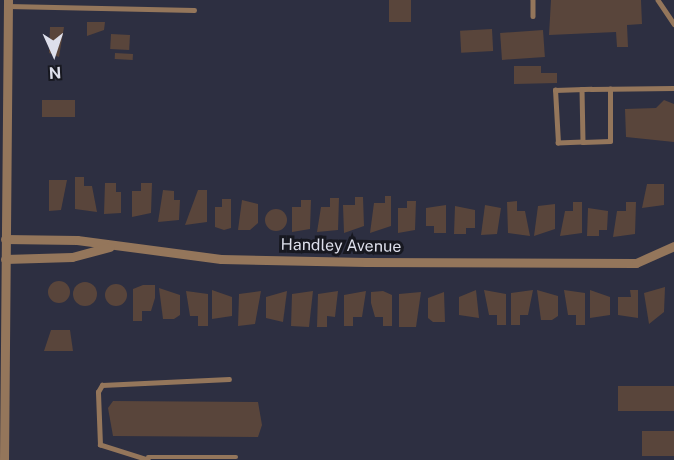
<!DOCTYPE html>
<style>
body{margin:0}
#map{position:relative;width:674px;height:460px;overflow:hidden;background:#2d2f41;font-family:"Public Sans",sans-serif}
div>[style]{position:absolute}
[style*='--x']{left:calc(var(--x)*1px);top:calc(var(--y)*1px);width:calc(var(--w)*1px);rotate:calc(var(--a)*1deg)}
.building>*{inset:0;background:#59453b;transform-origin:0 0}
.round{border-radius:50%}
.service>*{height:4.5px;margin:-2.25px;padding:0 2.25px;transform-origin:2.25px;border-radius:2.25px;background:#94765b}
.minor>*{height:9px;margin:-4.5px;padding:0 4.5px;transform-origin:4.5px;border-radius:4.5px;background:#94765b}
span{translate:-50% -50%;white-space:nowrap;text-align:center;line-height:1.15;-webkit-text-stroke:6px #171820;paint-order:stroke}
.street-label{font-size:16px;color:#dddfeb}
.north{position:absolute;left:24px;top:24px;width:60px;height:60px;-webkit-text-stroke:4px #171820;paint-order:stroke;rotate:177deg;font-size:16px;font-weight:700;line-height:24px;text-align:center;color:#dddfeb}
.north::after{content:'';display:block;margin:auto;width:21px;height:27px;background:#dddfeb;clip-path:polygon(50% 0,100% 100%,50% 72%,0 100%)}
</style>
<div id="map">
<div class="building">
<i style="left:389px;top:0;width:22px;height:22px"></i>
<i style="clip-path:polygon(551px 0,641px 0,642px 24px,627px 25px,628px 47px,617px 47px,616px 32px,549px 35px)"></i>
<i style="clip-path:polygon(87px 22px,105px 22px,104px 30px,87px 36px)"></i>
<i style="clip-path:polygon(50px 27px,64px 27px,59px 57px,49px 53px)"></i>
<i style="left:492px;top:29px;width:22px;height:32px;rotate:87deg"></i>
<i style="left:543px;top:30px;width:27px;height:43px;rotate:86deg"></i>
<i style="left:111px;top:34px;width:19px;height:15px;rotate:3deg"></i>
<i style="left:115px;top:53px;width:18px;height:6px;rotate:3deg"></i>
<i style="clip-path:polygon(514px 66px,541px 66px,541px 73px,557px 73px,557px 83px,514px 84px)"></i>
<i style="left:42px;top:100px;width:33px;height:17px"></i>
<i style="clip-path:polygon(664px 100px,674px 104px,674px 142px,626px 137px,625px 109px,656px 108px)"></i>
<i style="clip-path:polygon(75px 177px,84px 177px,84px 186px,92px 186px,97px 212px,75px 209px)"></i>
<i style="clip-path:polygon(49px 180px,67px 180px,61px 210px,49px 211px)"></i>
<i style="clip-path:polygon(105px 183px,116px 183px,116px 192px,121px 192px,121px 213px,104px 214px)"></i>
<i style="clip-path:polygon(141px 183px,152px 183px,151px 213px,132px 217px,132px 191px,141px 191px)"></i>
<i style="clip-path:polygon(647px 184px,664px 184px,664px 205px,642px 208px)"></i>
<i style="clip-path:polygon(163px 190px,174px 191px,174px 200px,180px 200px,179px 220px,158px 222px)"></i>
<i style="clip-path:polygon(198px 190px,207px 190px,207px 222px,185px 225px)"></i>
<i style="clip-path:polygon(385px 196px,391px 196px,391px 226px,370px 233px,374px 203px,385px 203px)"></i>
<i style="clip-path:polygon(355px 197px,363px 197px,364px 226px,344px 233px,343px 205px,355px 205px)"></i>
<i style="clip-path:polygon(330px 198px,339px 198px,338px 230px,317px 232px,321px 207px,330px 207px)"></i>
<i style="clip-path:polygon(222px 199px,231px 199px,231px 228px,224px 230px,215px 227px,215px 207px,222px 207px)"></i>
<i style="clip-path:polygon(242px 200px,258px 204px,258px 223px,250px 230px,238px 230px)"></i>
<i style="clip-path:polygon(301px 200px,311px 200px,310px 229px,292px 232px,292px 207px,301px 207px)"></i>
<i style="clip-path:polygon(407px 201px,416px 201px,415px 230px,398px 233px,398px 208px,407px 208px)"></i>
<i style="clip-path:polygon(517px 201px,517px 211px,525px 211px,530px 236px,508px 233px,507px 202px)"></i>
<i style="clip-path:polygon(573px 202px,582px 202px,582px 233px,560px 236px,565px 211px,573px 211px)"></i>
<i style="clip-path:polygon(626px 202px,636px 202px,635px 234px,613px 237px,617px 211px,626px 211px)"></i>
<i style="clip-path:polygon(555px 204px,555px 229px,534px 236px,538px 206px)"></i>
<i style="clip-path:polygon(446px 205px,446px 233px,434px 233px,434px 226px,426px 226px,426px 208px)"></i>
<i style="clip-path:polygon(485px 205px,501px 208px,497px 234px,481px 235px)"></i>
<i style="clip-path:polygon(455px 206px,475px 210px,475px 228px,466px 228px,466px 234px,454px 234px)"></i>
<i style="clip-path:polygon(588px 208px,608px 211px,607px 230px,599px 230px,599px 236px,587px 236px)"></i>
<i class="round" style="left:265px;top:209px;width:22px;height:22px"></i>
<i class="round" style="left:48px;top:281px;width:22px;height:22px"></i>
<i class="round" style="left:73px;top:282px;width:24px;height:24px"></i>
<i class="round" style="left:105px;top:284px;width:22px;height:22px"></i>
<i style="clip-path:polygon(143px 285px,155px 285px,155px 298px,151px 311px,142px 311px,142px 321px,133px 321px,133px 289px)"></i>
<i style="clip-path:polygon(665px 287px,664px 312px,649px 324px,644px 293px)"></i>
<i style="clip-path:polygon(159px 288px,180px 295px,180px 315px,174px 319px,163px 319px)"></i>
<i style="clip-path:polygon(212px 290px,232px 297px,232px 316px,212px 319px)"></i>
<i style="clip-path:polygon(476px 290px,479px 318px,459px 315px,459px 297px)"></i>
<i style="clip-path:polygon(484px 290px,506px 294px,506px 325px,497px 325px,497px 315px,489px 315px)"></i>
<i style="clip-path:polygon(533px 290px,528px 315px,520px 315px,520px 325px,511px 325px,511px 293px)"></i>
<i style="clip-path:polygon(537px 290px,558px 296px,558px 316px,552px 320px,541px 320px)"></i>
<i style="clip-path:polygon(564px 290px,585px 293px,585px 325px,576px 325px,576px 315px,568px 315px)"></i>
<i style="clip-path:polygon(590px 290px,610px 297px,610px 315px,590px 318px)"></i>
<i style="clip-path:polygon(630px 290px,638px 290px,638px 318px,618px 315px,618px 297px,631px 297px)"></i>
<i style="clip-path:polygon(186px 291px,208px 294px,208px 326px,198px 326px,198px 316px,190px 316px)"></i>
<i style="clip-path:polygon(261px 291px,255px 324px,238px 326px,239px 294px)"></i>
<i style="clip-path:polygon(287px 291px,283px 322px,266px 318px,266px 297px)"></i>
<i style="clip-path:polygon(313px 291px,309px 327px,291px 326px,292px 294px)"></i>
<i style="clip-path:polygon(338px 291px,335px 317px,327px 316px,327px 327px,317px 327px,318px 294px)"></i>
<i style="clip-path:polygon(366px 291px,362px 317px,353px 317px,353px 326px,344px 326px,344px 295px)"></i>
<i style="clip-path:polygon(383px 291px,392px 295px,392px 326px,383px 326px,383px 317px,375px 317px,371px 303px,371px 292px)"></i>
<i style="clip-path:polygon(421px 292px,416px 327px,399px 327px,399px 294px)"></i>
<i style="clip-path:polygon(444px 292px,445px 322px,433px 322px,428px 318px,428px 298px)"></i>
<i style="clip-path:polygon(51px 330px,70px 330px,73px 351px,44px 351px)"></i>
<i style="left:618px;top:386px;width:56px;height:25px"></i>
<i style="clip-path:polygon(113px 401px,258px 402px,262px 425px,258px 437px,113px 436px,108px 408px)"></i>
<i style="left:642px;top:431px;width:32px;height:25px"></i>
</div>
<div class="service">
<i style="--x:533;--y:0;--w:16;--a:90"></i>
<i style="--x:658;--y:0;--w:29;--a:56"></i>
<i style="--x:8;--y:6;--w:186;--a:1.2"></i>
<i style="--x:582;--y:89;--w:53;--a:88.9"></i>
<i style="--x:583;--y:142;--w:25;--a:178"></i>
<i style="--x:558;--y:143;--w:53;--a:-93.2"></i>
<i style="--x:555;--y:90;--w:36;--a:-2"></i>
<i style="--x:591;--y:89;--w:83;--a:-0.7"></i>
<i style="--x:583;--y:142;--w:27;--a:-2"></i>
<i style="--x:610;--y:141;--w:52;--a:-90"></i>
<i style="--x:148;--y:457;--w:88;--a:0"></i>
<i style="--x:148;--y:460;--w:50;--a:-162.6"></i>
<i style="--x:100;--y:445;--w:53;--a:-92.2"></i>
<i style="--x:98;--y:392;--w:8;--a:-60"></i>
<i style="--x:102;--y:385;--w:127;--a:-2.7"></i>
</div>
<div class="minor">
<i style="--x:5;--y:239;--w:72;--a:0.8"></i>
<i style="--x:77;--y:240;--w:145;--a:7.5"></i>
<i style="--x:221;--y:259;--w:145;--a:1.2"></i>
<i style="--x:366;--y:262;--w:270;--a:0.2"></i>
<i style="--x:636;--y:263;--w:42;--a:-24.1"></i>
<i style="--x:5;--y:259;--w:67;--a:-1.7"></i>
<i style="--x:72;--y:257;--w:39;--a:-15"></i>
<i style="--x:4;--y:460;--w:460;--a:-89.5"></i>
</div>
<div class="street-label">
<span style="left:341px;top:246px;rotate:1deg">Handley Avenue</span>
</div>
<div class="north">N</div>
</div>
